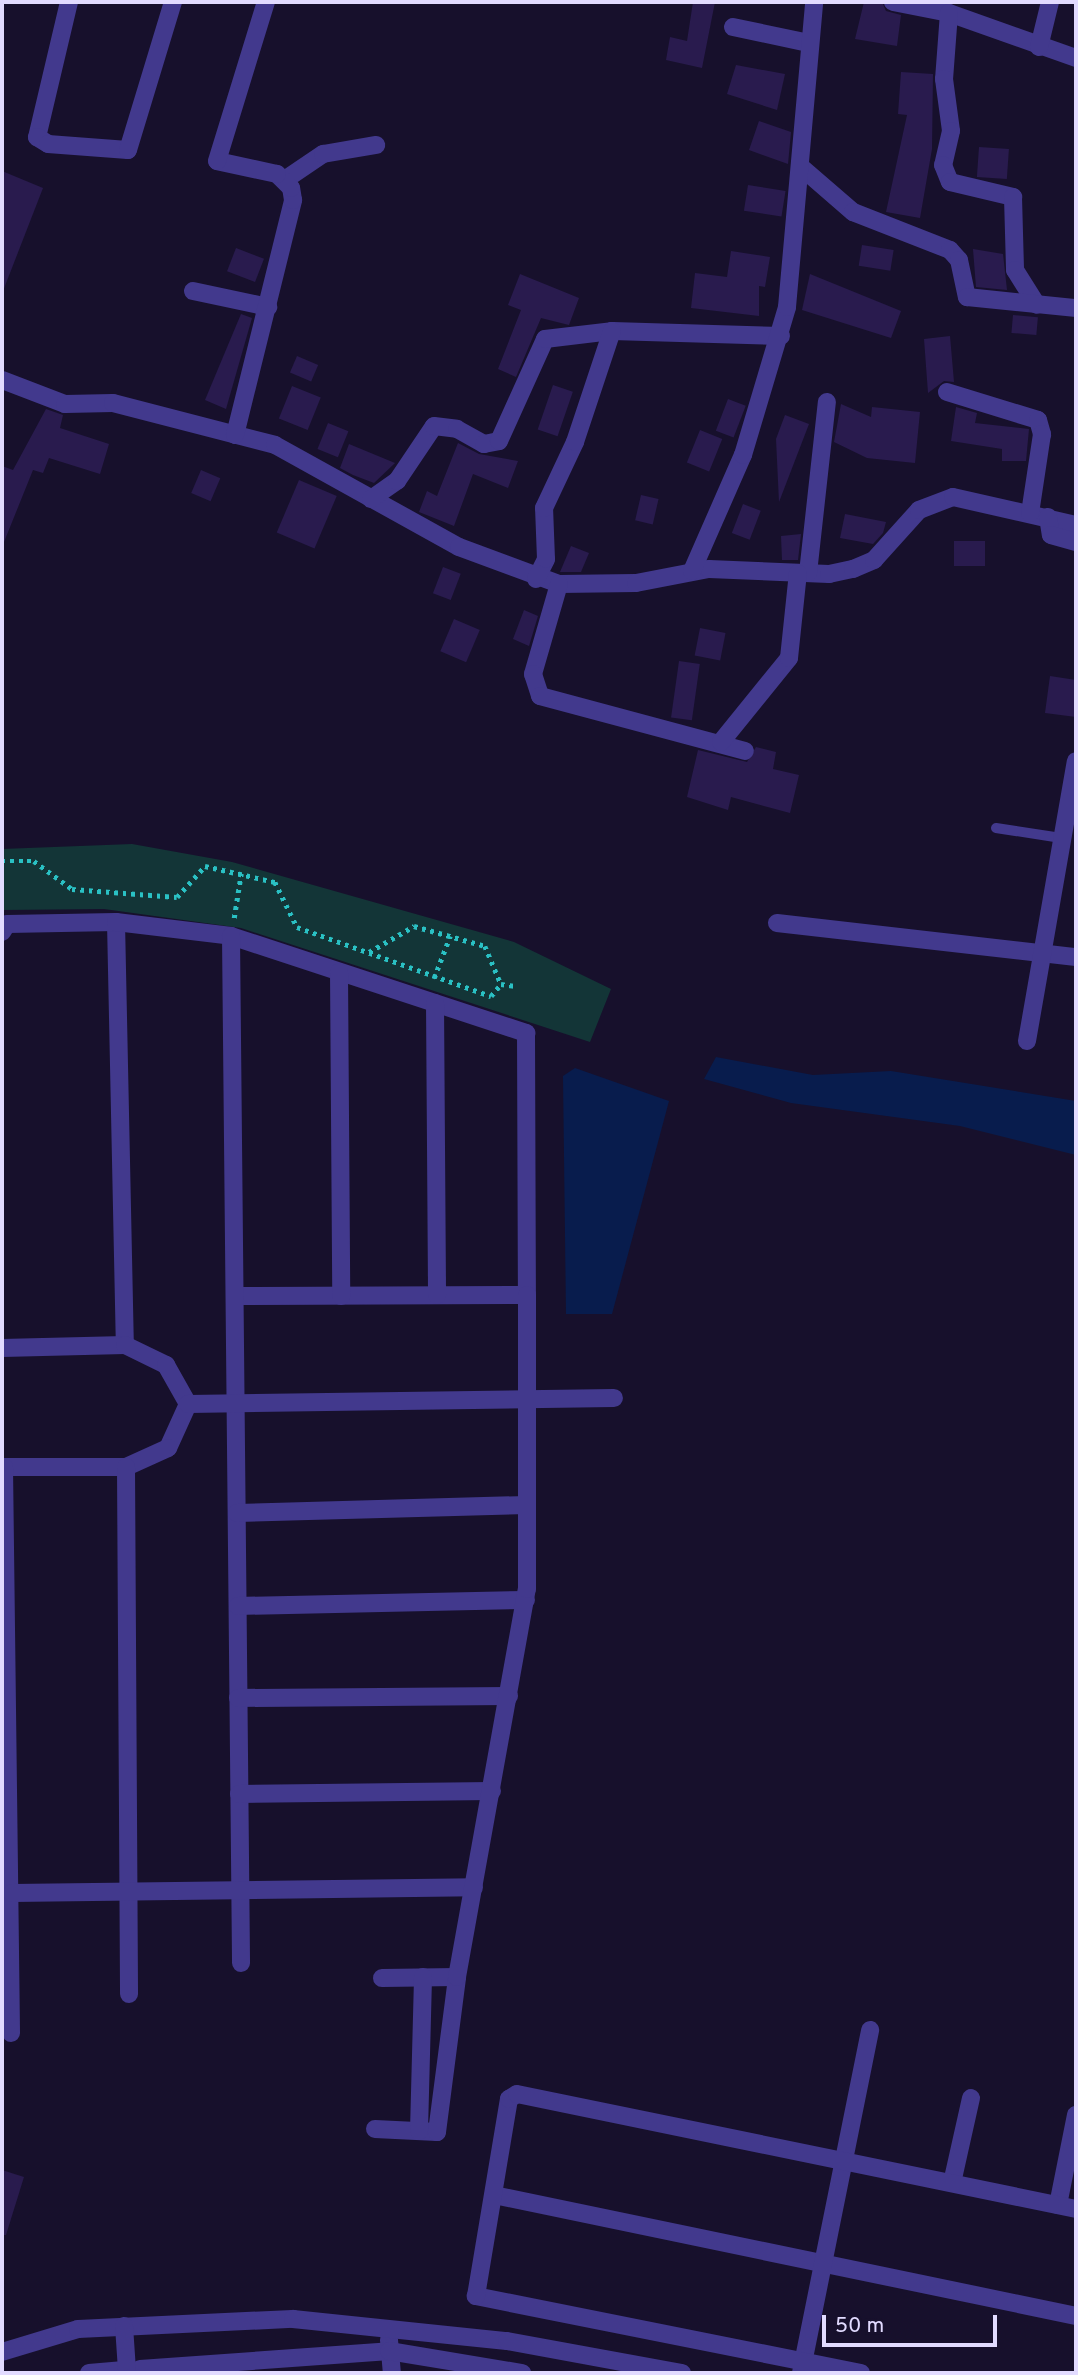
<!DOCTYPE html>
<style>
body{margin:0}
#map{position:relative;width:1078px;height:2375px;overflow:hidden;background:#17102c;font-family:Overpass,sans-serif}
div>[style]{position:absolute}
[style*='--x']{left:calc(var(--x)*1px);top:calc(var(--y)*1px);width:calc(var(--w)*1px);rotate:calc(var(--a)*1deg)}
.green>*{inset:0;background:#133537}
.water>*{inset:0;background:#081c4d}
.building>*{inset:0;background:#291b4e;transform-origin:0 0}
.path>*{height:4.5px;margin-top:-2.25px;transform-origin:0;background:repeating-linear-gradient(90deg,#2ac1c4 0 3.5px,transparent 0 8.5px)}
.service>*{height:10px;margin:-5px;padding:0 5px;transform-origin:5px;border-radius:5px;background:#42398d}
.minor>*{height:18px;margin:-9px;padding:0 9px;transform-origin:9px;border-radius:9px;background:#42398d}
span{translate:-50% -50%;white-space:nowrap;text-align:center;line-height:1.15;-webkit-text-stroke:7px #17102c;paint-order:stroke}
.frame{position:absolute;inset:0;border:4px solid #e2dbff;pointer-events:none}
.scale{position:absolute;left:822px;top:2315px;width:175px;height:32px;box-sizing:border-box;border:4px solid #e2dbff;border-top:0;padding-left:9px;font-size:21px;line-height:24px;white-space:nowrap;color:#e2dbff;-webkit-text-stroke:5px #17102c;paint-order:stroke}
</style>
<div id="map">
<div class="green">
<i style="clip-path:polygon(132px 844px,232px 862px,514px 942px,611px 989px,590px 1042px,241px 928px,104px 909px,2px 910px,2px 849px)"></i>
</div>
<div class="water">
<i style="clip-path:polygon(716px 1057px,813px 1075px,891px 1071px,1076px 1101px,1076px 1155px,960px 1126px,791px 1103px,704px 1079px)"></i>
<i style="clip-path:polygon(575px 1068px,669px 1101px,612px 1314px,566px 1314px,563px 1076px)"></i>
</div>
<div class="building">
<i style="clip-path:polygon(693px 2px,715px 2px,702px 68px,666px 60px,670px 37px,687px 41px)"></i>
<i style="clip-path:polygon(864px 2px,882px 2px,886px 11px,901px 15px,897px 46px,855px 39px)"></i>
<i style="clip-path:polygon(736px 65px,785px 74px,777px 110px,727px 94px)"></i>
<i style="clip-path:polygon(901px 72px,933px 74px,932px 149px,920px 218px,886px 212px,907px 115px,898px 114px)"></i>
<i style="clip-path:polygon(759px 121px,791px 132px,788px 164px,749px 150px)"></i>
<i style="left:979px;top:147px;width:30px;height:30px;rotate:4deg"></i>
<i style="clip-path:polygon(2px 171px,43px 188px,3px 291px,2px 290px)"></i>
<i style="left:748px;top:185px;width:38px;height:26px;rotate:9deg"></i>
<i style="left:862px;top:245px;width:32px;height:21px;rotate:9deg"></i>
<i style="left:236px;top:248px;width:30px;height:25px;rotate:21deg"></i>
<i style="clip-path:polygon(973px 249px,1003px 254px,1007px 290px,976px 287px)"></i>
<i style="clip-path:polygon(731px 251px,770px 257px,765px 287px,759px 286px,759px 316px,691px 308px,695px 273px,727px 277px)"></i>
<i style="clip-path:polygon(520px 274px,579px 298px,569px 325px,541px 318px,516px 377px,498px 369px,521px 310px,508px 305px)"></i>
<i style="clip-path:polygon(810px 274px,901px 311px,891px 338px,802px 310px)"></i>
<i style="clip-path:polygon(241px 314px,252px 318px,226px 409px,205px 400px)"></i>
<i style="left:1013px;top:315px;width:25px;height:18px;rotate:5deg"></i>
<i style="clip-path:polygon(950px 336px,954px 382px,944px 381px,928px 393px,924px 339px)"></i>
<i style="left:297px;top:356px;width:23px;height:18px;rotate:23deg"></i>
<i style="left:553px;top:385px;width:21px;height:47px;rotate:19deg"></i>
<i style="left:292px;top:386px;width:31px;height:35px;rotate:22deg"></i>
<i style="left:728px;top:399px;width:19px;height:34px;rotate:21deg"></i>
<i style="clip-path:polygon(841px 404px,871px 417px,872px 407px,920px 412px,915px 463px,867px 458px,834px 442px)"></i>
<i style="clip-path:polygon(956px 407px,977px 413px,975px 423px,1029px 429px,1026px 461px,1002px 461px,1002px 449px,951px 441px)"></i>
<i style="clip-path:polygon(46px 409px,63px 415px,60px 428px,109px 444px,100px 474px,49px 458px,43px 473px,33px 470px,2px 547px,2px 466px,13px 470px)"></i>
<i style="clip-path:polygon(785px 415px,809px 424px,779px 502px,776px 439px)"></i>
<i style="left:328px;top:423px;width:22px;height:28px;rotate:22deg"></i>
<i style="left:700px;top:430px;width:24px;height:35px;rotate:22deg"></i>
<i style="clip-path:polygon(458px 443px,479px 454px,518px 461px,508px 488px,473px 474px,454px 526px,419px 512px,427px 491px,437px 496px)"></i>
<i style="clip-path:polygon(349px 444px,395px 463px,394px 464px,374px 483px,353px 475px,340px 468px)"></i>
<i style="left:201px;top:470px;width:21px;height:25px;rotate:23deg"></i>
<i style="left:299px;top:480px;width:41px;height:57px;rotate:23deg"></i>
<i style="left:641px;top:495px;width:18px;height:26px;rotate:13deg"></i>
<i style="left:743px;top:504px;width:19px;height:31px;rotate:21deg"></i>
<i style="clip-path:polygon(845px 514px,886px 522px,883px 533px,873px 544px,840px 538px)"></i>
<i style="clip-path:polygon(801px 534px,798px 560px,782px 560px,781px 536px)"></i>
<i style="left:954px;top:541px;width:31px;height:25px"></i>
<i style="clip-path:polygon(571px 546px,589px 553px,581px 572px,560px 572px)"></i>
<i style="left:443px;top:567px;width:19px;height:28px;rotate:21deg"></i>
<i style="clip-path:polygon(524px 610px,538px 616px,529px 646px,513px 639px)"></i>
<i style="left:454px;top:619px;width:28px;height:35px;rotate:23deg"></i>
<i style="left:700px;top:628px;width:26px;height:28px;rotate:11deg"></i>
<i style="left:679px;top:661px;width:21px;height:57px;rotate:8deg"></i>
<i style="clip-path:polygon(1050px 676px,1076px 680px,1076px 717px,1045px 713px)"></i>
<i style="clip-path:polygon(756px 747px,776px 752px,773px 769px,799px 775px,790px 813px,731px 797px,728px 810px,687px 797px,698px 750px,747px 762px)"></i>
<i style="clip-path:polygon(2px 2170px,24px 2177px,6px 2235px,2px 2235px)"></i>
</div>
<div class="path">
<i style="--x:2;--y:861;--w:32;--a:0"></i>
<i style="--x:34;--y:861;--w:47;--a:36.4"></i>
<i style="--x:72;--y:889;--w:105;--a:4.4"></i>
<i style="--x:177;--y:897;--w:42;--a:-47.9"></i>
<i style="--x:205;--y:866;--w:72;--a:12.9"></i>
<i style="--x:275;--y:882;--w:50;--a:63.9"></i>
<i style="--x:297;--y:927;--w:206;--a:19.6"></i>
<i style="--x:491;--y:996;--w:16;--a:-50"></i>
<i style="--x:501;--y:984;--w:15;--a:8"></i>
<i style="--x:234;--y:918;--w:45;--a:-81"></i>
<i style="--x:369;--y:952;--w:52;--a:-30"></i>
<i style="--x:414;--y:926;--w:74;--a:15.7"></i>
<i style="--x:485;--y:946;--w:41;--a:67.2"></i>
<i style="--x:434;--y:978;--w:45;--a:-69.1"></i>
</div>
<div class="service">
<i style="--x:996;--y:828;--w:66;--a:8.7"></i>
</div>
<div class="minor">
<i style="--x:69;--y:2;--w:139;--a:103.3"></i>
<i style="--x:37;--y:137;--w:13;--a:32"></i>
<i style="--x:48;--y:144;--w:80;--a:4.3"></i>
<i style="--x:128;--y:150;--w:155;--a:-73.1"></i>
<i style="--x:893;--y:2;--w:57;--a:11.1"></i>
<i style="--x:949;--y:13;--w:135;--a:19.5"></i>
<i style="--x:949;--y:13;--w:66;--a:94.3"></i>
<i style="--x:944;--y:79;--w:52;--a:82.3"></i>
<i style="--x:951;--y:131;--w:35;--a:103"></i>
<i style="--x:943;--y:165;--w:18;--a:68"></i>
<i style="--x:950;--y:182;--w:65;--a:13.4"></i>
<i style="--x:1013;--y:197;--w:73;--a:88.4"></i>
<i style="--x:1015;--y:270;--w:41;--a:57.8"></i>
<i style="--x:733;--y:27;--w:78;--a:11.9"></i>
<i style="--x:1039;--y:47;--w:46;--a:-76.3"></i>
<i style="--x:801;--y:167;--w:69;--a:40.9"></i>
<i style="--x:853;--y:212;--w:104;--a:21.4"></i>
<i style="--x:950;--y:250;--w:13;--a:48"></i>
<i style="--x:959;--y:260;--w:38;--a:78"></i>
<i style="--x:967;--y:297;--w:110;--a:5.8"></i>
<i style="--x:286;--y:179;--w:45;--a:-34"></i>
<i style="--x:323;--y:154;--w:54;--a:-9.6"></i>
<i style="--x:193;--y:291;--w:77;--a:12"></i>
<i style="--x:2;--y:380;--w:67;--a:20.9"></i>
<i style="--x:65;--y:404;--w:48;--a:-1.2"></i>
<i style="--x:113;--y:403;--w:167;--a:14.5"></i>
<i style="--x:275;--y:445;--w:210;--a:29"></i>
<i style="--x:459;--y:547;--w:107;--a:20.3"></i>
<i style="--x:559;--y:584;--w:77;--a:-0.7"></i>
<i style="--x:636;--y:583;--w:74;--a:-10.9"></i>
<i style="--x:709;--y:569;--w:120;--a:2.4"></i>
<i style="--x:829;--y:574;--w:25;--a:-12"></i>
<i style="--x:853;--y:569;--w:23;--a:-23"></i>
<i style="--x:874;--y:560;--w:67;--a:-48"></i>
<i style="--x:919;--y:510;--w:36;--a:-21"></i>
<i style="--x:953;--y:497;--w:126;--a:12.8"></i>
<i style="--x:947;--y:392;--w:95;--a:17.1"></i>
<i style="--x:1038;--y:420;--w:15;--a:74"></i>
<i style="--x:1042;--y:434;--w:80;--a:98.6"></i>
<i style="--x:235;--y:435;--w:242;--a:-76.1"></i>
<i style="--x:293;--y:200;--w:12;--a:-99"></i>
<i style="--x:291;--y:188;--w:20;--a:-135"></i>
<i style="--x:277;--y:174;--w:61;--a:-167.8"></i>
<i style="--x:217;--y:161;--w:166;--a:-72.9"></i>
<i style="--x:371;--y:499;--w:32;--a:-35"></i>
<i style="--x:397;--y:481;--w:66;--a:-56.1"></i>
<i style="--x:434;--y:426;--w:23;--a:7"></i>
<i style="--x:457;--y:429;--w:31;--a:29"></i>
<i style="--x:484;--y:444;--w:15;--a:-11"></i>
<i style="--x:499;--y:441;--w:112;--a:-65.7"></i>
<i style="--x:545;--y:339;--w:67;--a:-6.8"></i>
<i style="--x:612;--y:331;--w:169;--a:1.7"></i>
<i style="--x:1048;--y:517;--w:18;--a:81"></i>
<i style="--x:1051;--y:535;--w:26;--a:16"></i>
<i style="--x:692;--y:571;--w:127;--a:-66.3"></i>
<i style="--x:743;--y:455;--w:154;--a:-73.4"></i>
<i style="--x:787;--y:307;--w:306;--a:-84.9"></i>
<i style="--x:808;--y:573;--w:172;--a:-83.7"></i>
<i style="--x:536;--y:579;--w:22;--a:-63"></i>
<i style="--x:546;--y:559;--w:51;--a:-92.2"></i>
<i style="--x:544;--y:508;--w:73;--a:-64.8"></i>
<i style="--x:575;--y:442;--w:117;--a:-71.6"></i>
<i style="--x:559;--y:584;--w:94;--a:106.1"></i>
<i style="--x:533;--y:674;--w:23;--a:72"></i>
<i style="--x:540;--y:696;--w:212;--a:15"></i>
<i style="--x:721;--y:742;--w:108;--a:-51"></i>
<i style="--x:789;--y:658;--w:85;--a:-84"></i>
<i style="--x:116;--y:922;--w:423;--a:88.8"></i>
<i style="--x:777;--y:923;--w:301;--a:6.5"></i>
<i style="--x:2;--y:932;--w:9;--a:-58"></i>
<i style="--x:7;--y:924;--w:109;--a:-1.1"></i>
<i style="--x:116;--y:922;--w:116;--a:6.9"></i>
<i style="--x:231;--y:936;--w:311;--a:18.2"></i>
<i style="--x:526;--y:1033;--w:262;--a:89.8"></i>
<i style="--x:527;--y:1295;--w:292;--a:179.8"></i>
<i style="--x:231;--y:936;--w:1027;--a:89.44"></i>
<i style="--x:339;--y:972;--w:324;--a:89.6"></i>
<i style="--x:435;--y:1003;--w:292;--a:89.6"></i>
<i style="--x:1027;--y:1041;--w:284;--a:-80.1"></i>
<i style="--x:2;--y:1348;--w:123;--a:-1.4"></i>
<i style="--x:125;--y:1345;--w:46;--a:26"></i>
<i style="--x:166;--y:1365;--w:45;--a:60.6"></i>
<i style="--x:188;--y:1404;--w:48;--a:114.4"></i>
<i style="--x:168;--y:1448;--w:46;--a:155.7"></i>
<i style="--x:126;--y:1467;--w:124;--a:180"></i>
<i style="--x:188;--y:1404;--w:426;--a:-0.8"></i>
<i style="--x:4;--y:1467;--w:566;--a:89.29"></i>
<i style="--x:126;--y:1467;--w:527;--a:89.67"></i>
<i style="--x:237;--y:1513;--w:290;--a:-1.6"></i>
<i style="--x:238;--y:1606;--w:288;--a:-1.2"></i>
<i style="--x:238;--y:1698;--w:271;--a:-0.4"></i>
<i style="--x:239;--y:1794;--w:253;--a:-0.7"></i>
<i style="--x:12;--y:1893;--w:462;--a:-0.7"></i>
<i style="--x:382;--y:1978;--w:75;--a:-0.8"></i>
<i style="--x:375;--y:2129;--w:62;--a:2.8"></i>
<i style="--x:437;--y:2132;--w:156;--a:-82.6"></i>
<i style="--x:457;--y:1977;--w:394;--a:-79.8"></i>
<i style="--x:527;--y:1589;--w:294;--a:-90"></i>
<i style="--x:419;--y:2131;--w:154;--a:-88.5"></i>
<i style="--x:952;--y:2183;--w:87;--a:-77.4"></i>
<i style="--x:494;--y:2195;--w:594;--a:11.74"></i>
<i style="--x:1058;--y:2205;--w:92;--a:-78.7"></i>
<i style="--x:389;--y:2340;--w:33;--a:85"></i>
<i style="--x:2;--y:2352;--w:79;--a:-16.8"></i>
<i style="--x:78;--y:2329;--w:215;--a:-2.7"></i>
<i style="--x:293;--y:2319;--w:215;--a:5.9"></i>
<i style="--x:507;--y:2341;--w:178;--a:10.4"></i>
<i style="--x:140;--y:2369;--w:250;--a:-4.1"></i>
<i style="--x:389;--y:2351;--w:135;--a:9.4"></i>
<i style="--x:89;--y:2373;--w:38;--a:-5"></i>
<i style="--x:127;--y:2370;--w:44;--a:-93.9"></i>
<i style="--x:801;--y:2373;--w:350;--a:-78.6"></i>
<i style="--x:861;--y:2373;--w:393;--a:-168.7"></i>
<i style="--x:476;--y:2296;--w:200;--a:-80.5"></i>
<i style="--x:509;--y:2099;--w:9;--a:-32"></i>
<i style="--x:517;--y:2094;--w:571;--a:11.62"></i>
</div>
<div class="frame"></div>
<div class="scale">50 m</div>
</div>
